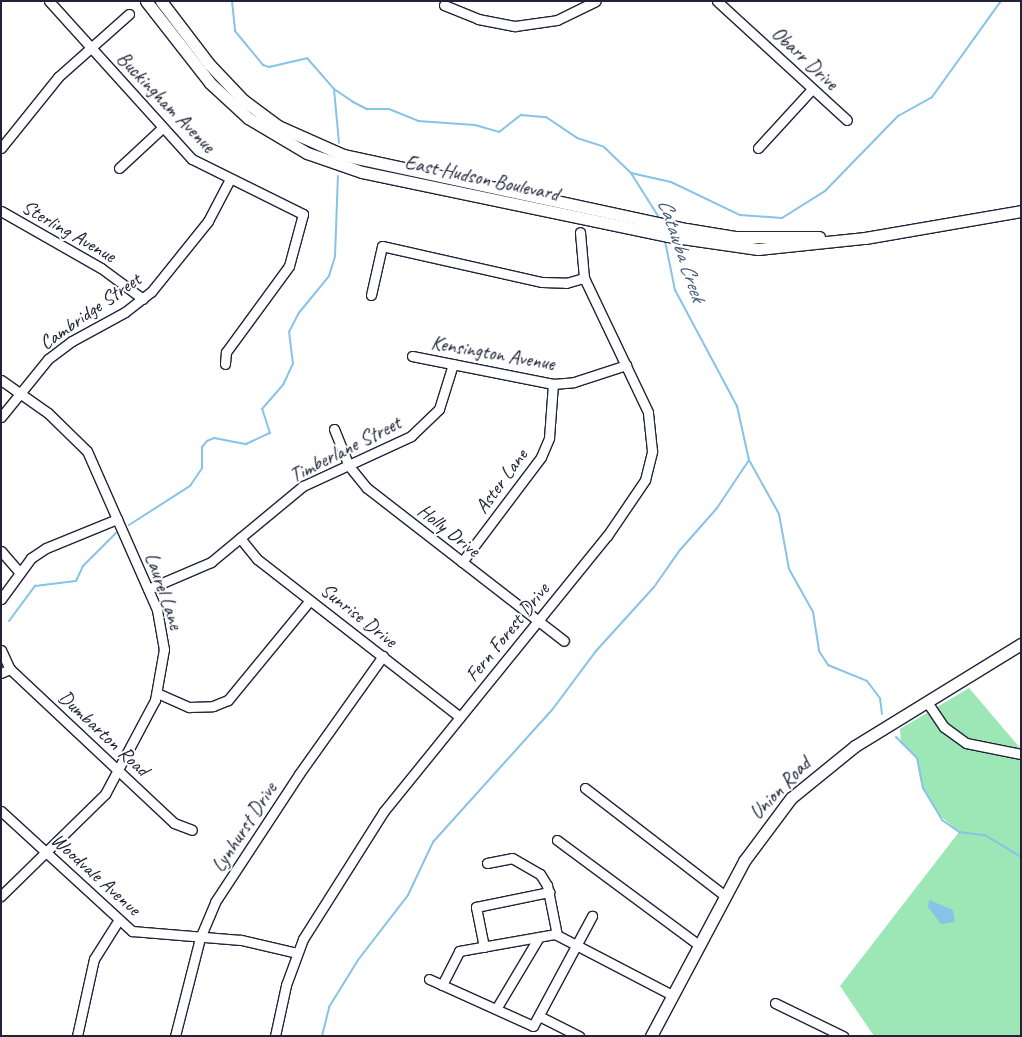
<!DOCTYPE html>
<style>
body{margin:0}
#map{position:relative;width:1022px;height:1037px;overflow:hidden;background:#fff;font-family:Caveat,sans-serif}
div>[style]{position:absolute}
[style*='--x']{left:calc(var(--x)*1px);top:calc(var(--y)*1px);width:calc(var(--w)*1px);rotate:calc(var(--a)*1deg)}
.green>*{inset:0;background:#9de6b6}
.water>*{inset:0;background:#87c3e7}
.stream>*{height:2px;margin:-1px;padding:0 1px;transform-origin:1px;border-radius:1px;background:#87c3e7}
.roads{filter:drop-shadow(1px 0 #22223b) drop-shadow(-1px 0 #22223b) drop-shadow(0 1px #22223b) drop-shadow(0 -1px #22223b)}
.minor>*{height:9px;margin:-4.5px;padding:0 4.5px;transform-origin:4.5px;border-radius:4.5px;background:#fff}
.major>*{height:11px;margin:-5.5px;padding:0 5.5px;transform-origin:5.5px;border-radius:5.5px;background:#fff}
span{translate:-50% -50%;white-space:nowrap;text-align:center;line-height:1.15;-webkit-text-stroke:4px #fff;paint-order:stroke}
.street-label{font-size:20px;color:#22223b}
.water-label{font-size:21px;color:#455a77;font-style:italic}
.frame{position:absolute;inset:0;border:2px solid #22223b;pointer-events:none}
</style>
<div id="map">
<div class="green">
<i style="clip-path:polygon(969px 688px,1021px 749px,1021px 1036px,874px 1036px,840px 986px,959px 832px,938px 814px,923px 788px,917px 758px,901px 743px,900px 729px)"></i>
</div>
<div class="water">
<i style="clip-path:polygon(929px 900px,953px 910px,955px 922px,941px 924px,928px 907px)"></i>
</div>
<div class="stream">
<i style="--x:232;--y:1;--w:30;--a:84"></i>
<i style="--x:235;--y:31;--w:44;--a:50.5"></i>
<i style="--x:263;--y:65;--w:6;--a:18"></i>
<i style="--x:269;--y:67;--w:39;--a:-13"></i>
<i style="--x:307;--y:58;--w:41;--a:48.9"></i>
<i style="--x:334;--y:89;--w:23;--a:34"></i>
<i style="--x:353;--y:102;--w:16;--a:27"></i>
<i style="--x:367;--y:109;--w:22;--a:0"></i>
<i style="--x:389;--y:109;--w:31;--a:22"></i>
<i style="--x:418;--y:121;--w:57;--a:4"></i>
<i style="--x:475;--y:125;--w:25;--a:16"></i>
<i style="--x:499;--y:132;--w:28;--a:-38"></i>
<i style="--x:521;--y:115;--w:25;--a:5"></i>
<i style="--x:546;--y:117;--w:37;--a:34"></i>
<i style="--x:577;--y:138;--w:28;--a:18"></i>
<i style="--x:604;--y:147;--w:37;--a:44"></i>
<i style="--x:631;--y:173;--w:54;--a:57.8"></i>
<i style="--x:334;--y:89;--w:54;--a:84.7"></i>
<i style="--x:631;--y:173;--w:41;--a:12.7"></i>
<i style="--x:671;--y:182;--w:76;--a:25.6"></i>
<i style="--x:740;--y:215;--w:42;--a:4.1"></i>
<i style="--x:782;--y:218;--w:51;--a:-32.1"></i>
<i style="--x:825;--y:191;--w:105;--a:-45.8"></i>
<i style="--x:898;--y:116;--w:39;--a:-29"></i>
<i style="--x:932;--y:97;--w:118;--a:-54.3"></i>
<i style="--x:665;--y:241;--w:50;--a:78.5"></i>
<i style="--x:675;--y:290;--w:132;--a:61.9"></i>
<i style="--x:737;--y:406;--w:55;--a:77.5"></i>
<i style="--x:749;--y:460;--w:62;--a:60.9"></i>
<i style="--x:779;--y:514;--w:56;--a:79.7"></i>
<i style="--x:789;--y:569;--w:49;--a:60.8"></i>
<i style="--x:813;--y:612;--w:39;--a:81"></i>
<i style="--x:819;--y:651;--w:17;--a:57"></i>
<i style="--x:828;--y:665;--w:42;--a:22.3"></i>
<i style="--x:867;--y:681;--w:21;--a:53"></i>
<i style="--x:880;--y:698;--w:16;--a:83"></i>
<i style="--x:129;--y:525;--w:72;--a:-32.6"></i>
<i style="--x:190;--y:486;--w:22;--a:-56"></i>
<i style="--x:202;--y:468;--w:21;--a:-90"></i>
<i style="--x:202;--y:447;--w:8;--a:-50"></i>
<i style="--x:207;--y:441;--w:8;--a:-23"></i>
<i style="--x:214;--y:438;--w:33;--a:11"></i>
<i style="--x:246;--y:444;--w:26;--a:-25"></i>
<i style="--x:270;--y:433;--w:25;--a:-108"></i>
<i style="--x:262;--y:409;--w:32;--a:-49"></i>
<i style="--x:283;--y:385;--w:23;--a:-65"></i>
<i style="--x:293;--y:364;--w:32;--a:-97"></i>
<i style="--x:289;--y:332;--w:20;--a:-63"></i>
<i style="--x:298;--y:314;--w:49;--a:-50.8"></i>
<i style="--x:329;--y:276;--w:21;--a:-73"></i>
<i style="--x:335;--y:256;--w:80;--a:-87.9"></i>
<i style="--x:9;--y:621;--w:44;--a:-53.4"></i>
<i style="--x:35;--y:586;--w:41;--a:-7"></i>
<i style="--x:76;--y:581;--w:17;--a:-65"></i>
<i style="--x:83;--y:566;--w:47;--a:-45"></i>
<i style="--x:896;--y:737;--w:30;--a:45"></i>
<i style="--x:917;--y:758;--w:31;--a:79"></i>
<i style="--x:923;--y:788;--w:37;--a:59"></i>
<i style="--x:942;--y:820;--w:21;--a:35"></i>
<i style="--x:959;--y:832;--w:26;--a:7"></i>
<i style="--x:985;--y:835;--w:42;--a:31.4"></i>
<i style="--x:322;--y:1036;--w:30;--a:-76"></i>
<i style="--x:329;--y:1007;--w:55;--a:-58.3"></i>
<i style="--x:358;--y:960;--w:82;--a:-52.4"></i>
<i style="--x:408;--y:895;--w:59;--a:-64.7"></i>
<i style="--x:433;--y:842;--w:178;--a:-48"></i>
<i style="--x:552;--y:710;--w:74;--a:-53.3"></i>
<i style="--x:596;--y:651;--w:86;--a:-47.8"></i>
<i style="--x:654;--y:587;--w:45;--a:-54.9"></i>
<i style="--x:680;--y:550;--w:56;--a:-48.6"></i>
<i style="--x:717;--y:508;--w:58;--a:-56.3"></i>
</div>
<div class="roads">
<div class="minor">
<i style="--x:49;--y:1;--w:213;--a:47.9"></i>
<i style="--x:192;--y:159;--w:124;--a:26.4"></i>
<i style="--x:303;--y:214;--w:54;--a:105.1"></i>
<i style="--x:289;--y:266;--w:107;--a:126.2"></i>
<i style="--x:226;--y:352;--w:12;--a:95"></i>
<i style="--x:717;--y:1;--w:176;--a:42.5"></i>
<i style="--x:444;--y:5;--w:37;--a:22"></i>
<i style="--x:478;--y:19;--w:38;--a:11"></i>
<i style="--x:515;--y:26;--w:42;--a:-8.1"></i>
<i style="--x:557;--y:20;--w:43;--a:-26"></i>
<i style="--x:1;--y:148;--w:91;--a:-51.2"></i>
<i style="--x:58;--y:77;--w:95;--a:-41.6"></i>
<i style="--x:758;--y:148;--w:80;--a:-47.5"></i>
<i style="--x:119;--y:168;--w:59;--a:-42.9"></i>
<i style="--x:1;--y:211;--w:115;--a:29.7"></i>
<i style="--x:101;--y:268;--w:52;--a:36.4"></i>
<i style="--x:371;--y:295;--w:50;--a:-77.3"></i>
<i style="--x:382;--y:246;--w:164;--a:12.7"></i>
<i style="--x:542;--y:282;--w:24;--a:2"></i>
<i style="--x:566;--y:283;--w:19;--a:-16"></i>
<i style="--x:412;--y:356;--w:144;--a:11.2"></i>
<i style="--x:553;--y:384;--w:21;--a:-5"></i>
<i style="--x:574;--y:382;--w:55;--a:-18.1"></i>
<i style="--x:1;--y:380;--w:57;--a:35.1"></i>
<i style="--x:48;--y:413;--w:54;--a:44.3"></i>
<i style="--x:87;--y:451;--w:174;--a:66.2"></i>
<i style="--x:157;--y:610;--w:40;--a:80"></i>
<i style="--x:164;--y:649;--w:52;--a:100"></i>
<i style="--x:155;--y:700;--w:106;--a:118"></i>
<i style="--x:105;--y:794;--w:146;--a:135.6"></i>
<i style="--x:1;--y:417;--w:75;--a:-51"></i>
<i style="--x:48;--y:359;--w:30;--a:-37"></i>
<i style="--x:72;--y:341;--w:60;--a:-28.7"></i>
<i style="--x:125;--y:312;--w:33;--a:-38"></i>
<i style="--x:151;--y:292;--w:91;--a:-51.2"></i>
<i style="--x:208;--y:221;--w:45;--a:-62.3"></i>
<i style="--x:334;--y:429;--w:40;--a:68"></i>
<i style="--x:349;--y:466;--w:28;--a:51"></i>
<i style="--x:367;--y:488;--w:249;--a:37.8"></i>
<i style="--x:240;--y:538;--w:27;--a:51"></i>
<i style="--x:257;--y:559;--w:257;--a:37.9"></i>
<i style="--x:1;--y:551;--w:28;--a:49"></i>
<i style="--x:462;--y:562;--w:131;--a:-53"></i>
<i style="--x:541;--y:457;--w:21;--a:-67"></i>
<i style="--x:549;--y:438;--w:54;--a:-85.8"></i>
<i style="--x:148;--y:589;--w:69;--a:-23.2"></i>
<i style="--x:211;--y:562;--w:119;--a:-39.6"></i>
<i style="--x:303;--y:486;--w:119;--a:-24.8"></i>
<i style="--x:411;--y:436;--w:39;--a:-44"></i>
<i style="--x:439;--y:409;--w:47;--a:-72.7"></i>
<i style="--x:1;--y:599;--w:51;--a:-53.8"></i>
<i style="--x:31;--y:558;--w:18;--a:-34"></i>
<i style="--x:46;--y:548;--w:77;--a:-22.2"></i>
<i style="--x:1;--y:650;--w:21;--a:65"></i>
<i style="--x:10;--y:669;--w:225;--a:43.2"></i>
<i style="--x:174;--y:823;--w:19;--a:21"></i>
<i style="--x:1;--y:673;--w:10;--a:-24"></i>
<i style="--x:157;--y:693;--w:35;--a:24"></i>
<i style="--x:189;--y:707;--w:24;--a:-2"></i>
<i style="--x:213;--y:706;--w:16;--a:-22"></i>
<i style="--x:228;--y:700;--w:129;--a:-50.6"></i>
<i style="--x:927;--y:702;--w:30;--a:56"></i>
<i style="--x:944;--y:727;--w:27;--a:36"></i>
<i style="--x:966;--y:743;--w:56;--a:11.3"></i>
<i style="--x:585;--y:788;--w:177;--a:37.6"></i>
<i style="--x:1;--y:811;--w:178;--a:42.5"></i>
<i style="--x:132;--y:931;--w:109;--a:4.7"></i>
<i style="--x:241;--y:940;--w:57;--a:13.1"></i>
<i style="--x:557;--y:840;--w:177;--a:36.5"></i>
<i style="--x:487;--y:863;--w:25;--a:-11"></i>
<i style="--x:512;--y:858;--w:32;--a:30"></i>
<i style="--x:540;--y:874;--w:13;--a:58"></i>
<i style="--x:547;--y:885;--w:51;--a:78.7"></i>
<i style="--x:484;--y:947;--w:41;--a:-101.3"></i>
<i style="--x:476;--y:907;--w:75;--a:-11.6"></i>
<i style="--x:429;--y:979;--w:114;--a:24.3"></i>
<i style="--x:533;--y:1026;--w:125;--a:-61.8"></i>
<i style="--x:442;--y:985;--w:38;--a:-63"></i>
<i style="--x:459;--y:951;--w:97;--a:-10"></i>
<i style="--x:555;--y:934;--w:132;--a:27.5"></i>
<i style="--x:775;--y:1003;--w:76;--a:25.9"></i>
<i style="--x:496;--y:1009;--w:84;--a:-59.2"></i>
<i style="--x:539;--y:1016;--w:45;--a:26.6"></i>
<i style="--x:77;--y:1036;--w:79;--a:-77.6"></i>
<i style="--x:94;--y:959;--w:45;--a:-57.7"></i>
<i style="--x:175;--y:1036;--w:101;--a:-75.7"></i>
<i style="--x:200;--y:938;--w:39;--a:-67"></i>
<i style="--x:215;--y:902;--w:153;--a:-56.7"></i>
<i style="--x:299;--y:774;--w:145;--a:-54.6"></i>
<i style="--x:275;--y:1036;--w:52;--a:-77.8"></i>
<i style="--x:286;--y:985;--w:49;--a:-69.7"></i>
<i style="--x:303;--y:939;--w:151;--a:-57.7"></i>
<i style="--x:384;--y:811;--w:354;--a:-51"></i>
<i style="--x:607;--y:536;--w:68;--a:-55.8"></i>
<i style="--x:645;--y:480;--w:30;--a:-76"></i>
<i style="--x:652;--y:451;--w:39;--a:-96"></i>
<i style="--x:648;--y:412;--w:148;--a:-115.5"></i>
<i style="--x:584;--y:278;--w:46;--a:-95"></i>
</div>
<div class="major">
<i style="--x:146;--y:1;--w:104;--a:52"></i>
<i style="--x:210;--y:83;--w:52;--a:42.6"></i>
<i style="--x:248;--y:118;--w:69;--a:30.7"></i>
<i style="--x:307;--y:153;--w:58;--a:19.1"></i>
<i style="--x:362;--y:172;--w:313;--a:11.8"></i>
<i style="--x:668;--y:236;--w:91;--a:8.2"></i>
<i style="--x:758;--y:249;--w:108;--a:-5.9"></i>
<i style="--x:865;--y:238;--w:158;--a:-9.8"></i>
<i style="--x:161;--y:1;--w:79;--a:52.7"></i>
<i style="--x:209;--y:64;--w:50;--a:46.6"></i>
<i style="--x:243;--y:100;--w:44;--a:36.6"></i>
<i style="--x:278;--y:126;--w:71;--a:24"></i>
<i style="--x:343;--y:155;--w:351;--a:12.2"></i>
<i style="--x:686;--y:229;--w:51;--a:9.1"></i>
<i style="--x:736;--y:237;--w:83;--a:0"></i>
<i style="--x:651;--y:1036;--w:198;--a:-62"></i>
<i style="--x:744;--y:861;--w:79;--a:-53.3"></i>
<i style="--x:791;--y:798;--w:82;--a:-39.1"></i>
<i style="--x:855;--y:746;--w:195;--a:-31.6"></i>
</div>
</div>
<div class="street-label">
<span style="left:805px;top:58px;rotate:43deg">Obarr Drive</span>
<span style="left:166px;top:102px;rotate:46deg">Buckingham Avenue</span>
<span style="left:482px;top:178px;rotate:12deg">East Hudson Boulevard</span>
<span style="left:69px;top:231px;rotate:30deg">Sterling Avenue</span>
<span style="left:90px;top:311px;rotate:-35deg">Cambridge Street</span>
<span style="left:493px;top:353px;rotate:10deg">Kensington Avenue</span>
<span style="left:345px;top:449px;rotate:-27deg">Timberlane Street</span>
<span style="left:501px;top:481px;rotate:-54deg">Aster Lane</span>
<span style="left:449px;top:530px;rotate:38deg">Holly Drive</span>
<span style="left:164px;top:591px;rotate:71deg">Laurel Lane</span>
<span style="left:359px;top:615px;rotate:38deg">Sunrise Drive</span>
<span style="left:507px;top:632px;rotate:-51deg">Fern Forest Drive</span>
<span style="left:104px;top:733px;rotate:43deg">Dumbarton Road</span>
<span style="left:780px;top:788px;rotate:-46deg">Union Road</span>
<span style="left:244px;top:827px;rotate:-57deg">Lynhurst Drive</span>
<span style="left:96px;top:874px;rotate:42deg">Woodvale Avenue</span>
</div>
<div class="water-label">
<span style="left:682px;top:250px;rotate:71deg">Catawba Creek</span>
</div>
<div class="frame"></div>
</div>
